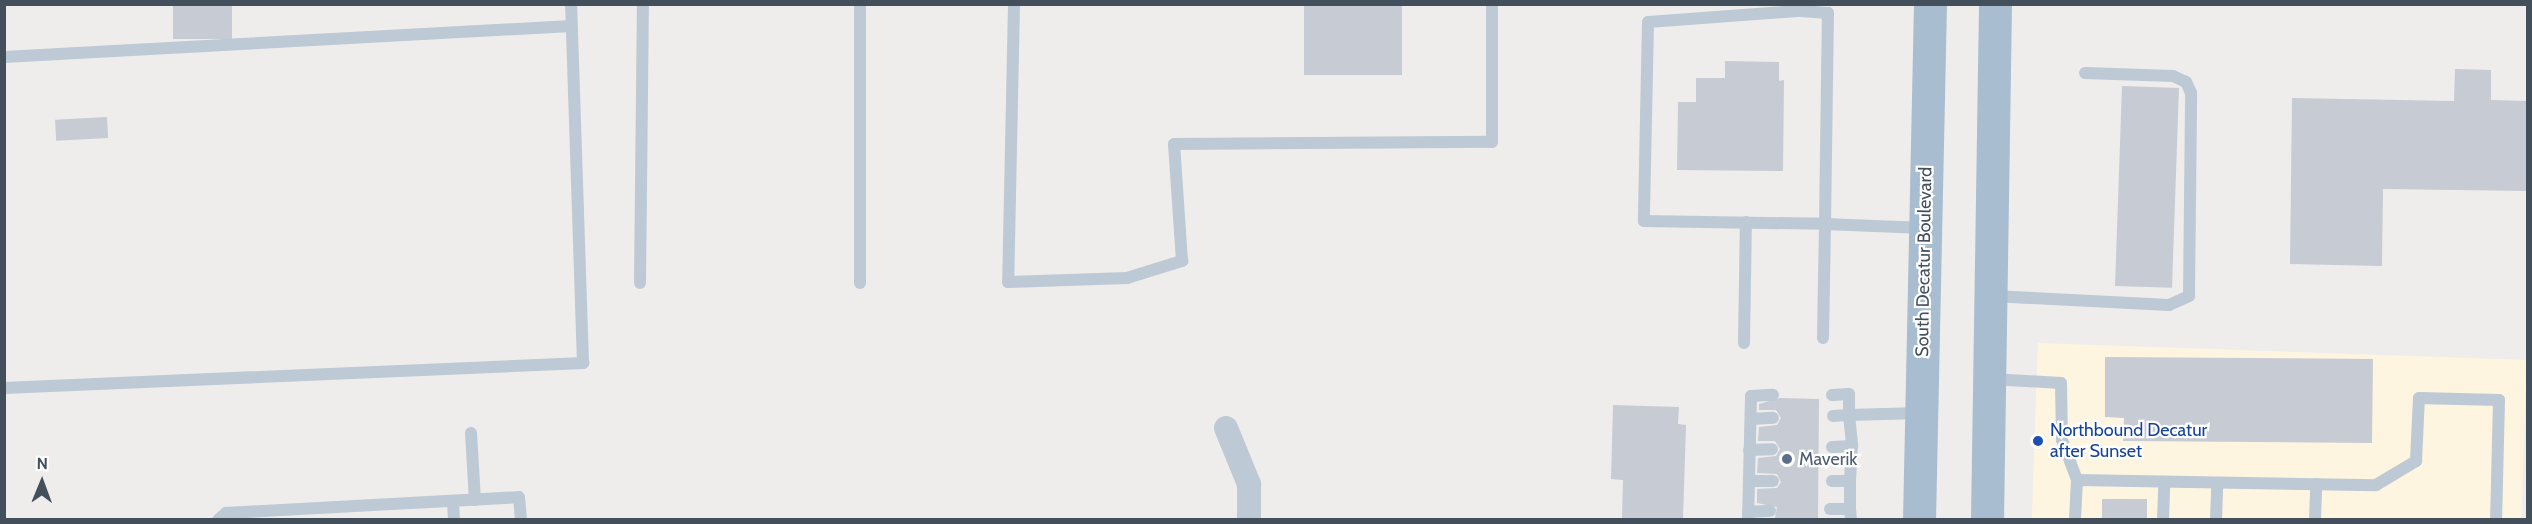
<!DOCTYPE html>
<style>
body{margin:0}
#map{position:relative;width:2532px;height:524px;overflow:hidden;background:#efecec;font-family:Cabin,sans-serif}
div>[style]{position:absolute}
[style*='--x']{left:calc(var(--x)*1px);top:calc(var(--y)*1px);width:calc(var(--w)*1px);rotate:calc(var(--a)*1deg)}
.commercial>*{inset:0;background:#fef5e1;transform-origin:0 0}
.building>*{inset:0;background:#c7cbd3;transform-origin:0 0}
.lane>*{height:12px;margin:-6px;padding:0 6px;transform-origin:6px;border-radius:6px;background:#bdc9d4}
.street>*{height:24px;margin:-12px;padding:0 12px;transform-origin:12px;border-radius:12px;background:#bdc9d4}
.primary>*{height:33px;margin:-16.5px;padding:0 16.5px;transform-origin:16.5px;border-radius:16.5px;background:#a8bdcf}
.dots>*{width:16px;height:16px;translate:-50% -50%;box-sizing:border-box;border:3px solid #fff;border-radius:50%}
span{translate:-50% -50%;white-space:nowrap;text-align:center;line-height:1.15;-webkit-text-stroke:4.5px #fff;paint-order:stroke}
.street-label{font-size:18px;color:#43505c}
.transit-label{font-size:18px;color:#164399}
.left{translate:0 -50%;text-align:left}
.service-label{font-size:18px;color:#4e5e75}
.frame{position:absolute;inset:0;border:6px solid #43505c;pointer-events:none}
.north{position:absolute;left:12px;top:452px;width:60px;height:60px;-webkit-text-stroke:4px #fff;paint-order:stroke;rotate:1deg;font-size:16px;font-weight:700;line-height:24px;text-align:center;color:#43505c}
.north::after{content:'';display:block;margin:auto;width:21px;height:27px;background:#43505c;clip-path:polygon(50% 0,100% 100%,50% 72%,0 100%)}
</style>
<div id="map">
<div class="commercial">
<i style="left:2038px;top:343px;width:489px;height:177px;rotate:2deg"></i>
</div>
<div class="building">
<i style="left:173px;top:4px;width:59px;height:35px"></i>
<i style="left:1304px;top:4px;width:98px;height:71px"></i>
<i style="clip-path:polygon(1725px 61px,1779px 62px,1779px 81px,1784px 80px,1783px 171px,1677px 170px,1678px 102px,1696px 102px,1696px 78px,1725px 78px)"></i>
<i style="clip-path:polygon(2455px 69px,2491px 70px,2491px 100px,2528px 101px,2528px 191px,2383px 189px,2382px 266px,2290px 264px,2292px 98px,2454px 101px)"></i>
<i style="left:2122px;top:86px;width:57px;height:200px;rotate:2deg"></i>
<i style="left:107px;top:117px;width:21px;height:52px;rotate:87deg"></i>
<i style="clip-path:polygon(2105px 357px,2373px 359px,2372px 443px,2123px 441px,2124px 418px,2105px 417px)"></i>
<i style="clip-path:polygon(1780px 398px,1819px 399px,1818px 519px,1765px 519px,1775px 518px,1777px 507px,1757px 503px,1757px 489px,1777px 488px,1781px 482px,1777px 474px,1757px 473px,1758px 458px,1776px 456px,1780px 449px,1775px 441px,1758px 441px,1759px 427px,1777px 425px,1781px 418px,1776px 410px,1759px 410px,1759px 404px)"></i>
<i style="clip-path:polygon(1613px 405px,1679px 407px,1678px 424px,1686px 425px,1683px 519px,1622px 519px,1623px 480px,1611px 479px)"></i>
<i style="left:2102px;top:499px;width:45px;height:20px"></i>
</div>
<div class="lane">
<i style="--x:1014;--y:4;--w:278;--a:91.2"></i>
<i style="--x:1008;--y:282;--w:119;--a:-1.9"></i>
<i style="--x:1127;--y:278;--w:58;--a:-17.2"></i>
<i style="--x:1182;--y:261;--w:117;--a:-93.9"></i>
<i style="--x:1174;--y:144;--w:318;--a:-0.4"></i>
<i style="--x:1492;--y:142;--w:138;--a:-90"></i>
<i style="--x:4;--y:57;--w:568;--a:-3.13"></i>
<i style="--x:640;--y:283;--w:279;--a:-89.4"></i>
<i style="--x:860;--y:283;--w:279;--a:-90"></i>
<i style="--x:1992;--y:296;--w:177;--a:2.9"></i>
<i style="--x:2169;--y:305;--w:22;--a:-24"></i>
<i style="--x:2189;--y:296;--w:203;--a:-89.4"></i>
<i style="--x:2191;--y:93;--w:12;--a:-114"></i>
<i style="--x:2186;--y:82;--w:14;--a:-155"></i>
<i style="--x:2173;--y:76;--w:88;--a:-178"></i>
<i style="--x:1823;--y:338;--w:114;--a:-89"></i>
<i style="--x:1825;--y:224;--w:211;--a:-89.2"></i>
<i style="--x:1828;--y:13;--w:31;--a:-176"></i>
<i style="--x:1797;--y:11;--w:149;--a:175.8"></i>
<i style="--x:1648;--y:22;--w:199;--a:91.2"></i>
<i style="--x:1644;--y:221;--w:181;--a:0.9"></i>
<i style="--x:1825;--y:224;--w:99;--a:2.3"></i>
<i style="--x:1744;--y:343;--w:121;--a:-89.1"></i>
<i style="--x:1991;--y:379;--w:70;--a:3.3"></i>
<i style="--x:2061;--y:383;--w:57;--a:89"></i>
<i style="--x:2062;--y:440;--w:43;--a:69.4"></i>
<i style="--x:2077;--y:480;--w:40;--a:92.9"></i>
<i style="--x:4;--y:388;--w:580;--a:-2.47"></i>
<i style="--x:583;--y:363;--w:359;--a:-91.9"></i>
<i style="--x:1832;--y:395;--w:17;--a:-3"></i>
<i style="--x:1849;--y:394;--w:21;--a:90"></i>
<i style="--x:1849;--y:415;--w:71;--a:-1.6"></i>
<i style="--x:1833;--y:416;--w:16;--a:-4"></i>
<i style="--x:1849;--y:415;--w:31;--a:84"></i>
<i style="--x:1751;--y:419;--w:22;--a:-3"></i>
<i style="--x:471;--y:433;--w:67;--a:86.6"></i>
<i style="--x:1749;--y:450;--w:23;--a:-2"></i>
<i style="--x:2077;--y:480;--w:299;--a:1"></i>
<i style="--x:2376;--y:485;--w:47;--a:-31"></i>
<i style="--x:2416;--y:461;--w:63;--a:-87.3"></i>
<i style="--x:2419;--y:398;--w:80;--a:1.4"></i>
<i style="--x:2499;--y:400;--w:120;--a:91.4"></i>
<i style="--x:1749;--y:481;--w:24;--a:0"></i>
<i style="--x:1832;--y:481;--w:18;--a:0"></i>
<i style="--x:1850;--y:481;--w:35;--a:-87"></i>
<i style="--x:1852;--y:446;--w:20;--a:177"></i>
<i style="--x:453;--y:502;--w:18;--a:87"></i>
<i style="--x:1830;--y:509;--w:20;--a:0"></i>
<i style="--x:1850;--y:509;--w:11;--a:85"></i>
<i style="--x:1850;--y:509;--w:28;--a:-90"></i>
<i style="--x:1748;--y:512;--w:22;--a:-3"></i>
<i style="--x:218;--y:520;--w:11;--a:-41"></i>
<i style="--x:226;--y:513;--w:293;--a:-3.1"></i>
<i style="--x:519;--y:497;--w:23;--a:85"></i>
<i style="--x:1748;--y:520;--w:124;--a:-88.6"></i>
<i style="--x:1751;--y:396;--w:22;--a:-3"></i>
<i style="--x:2163;--y:520;--w:38;--a:-88"></i>
<i style="--x:2216;--y:520;--w:37;--a:-88"></i>
<i style="--x:2315;--y:520;--w:36;--a:-88"></i>
</div>
<div class="street">
<i style="--x:1226;--y:428;--w:61;--a:67.7"></i>
<i style="--x:1249;--y:484;--w:36;--a:90"></i>
</div>
<div class="primary">
<i style="--x:1919;--y:520;--w:516;--a:-88.78"></i>
<i style="--x:1987;--y:520;--w:516;--a:-89.11"></i>
</div>
<div class="dots">
<i style="left:2038px;top:441px;background:#1a4fb4"></i>
<i style="left:1787px;top:459px;background:#5c6f8a"></i>
</div>
<div class="street-label">
<span style="left:1924px;top:262px;rotate:-89deg">South Decatur Boulevard</span>
</div>
<div class="transit-label">
<span class="left" style="left:2050px;top:441px">Northbound Decatur<br>after Sunset</span>
</div>
<div class="service-label">
<span class="left" style="left:1799px;top:459px">Maverik</span>
</div>
<div class="frame"></div>
<div class="north">N</div>
</div>
